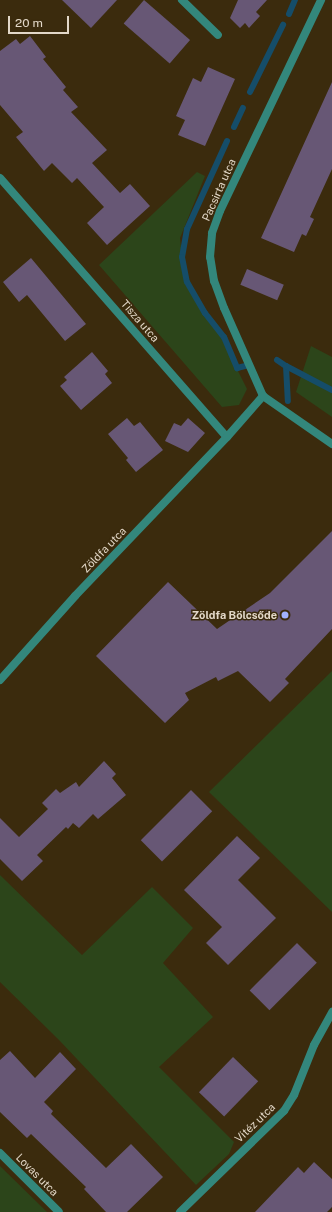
<!DOCTYPE html>
<meta charset="utf-8">
<style>
body{margin:0}
#map{position:relative;width:332px;height:1212px;overflow:hidden;background:#3b2b0d;font-family:"Public Sans",sans-serif}
div>[style]{position:absolute}
[style*='--x']{left:calc(var(--x)*1px);top:calc(var(--y)*1px);width:calc(var(--w)*1px);rotate:calc(var(--a)*1deg)}
.green>*{inset:0;background:#2c451a}
.stream>*{height:6px;margin:-3px;padding:0 3px;transform-origin:3px;border-radius:3px;background:#154d69}
.building>*{inset:0;background:#675775;transform-origin:0 0}
.lane>*{height:8px;margin:-4px;padding:0 4px;transform-origin:4px;border-radius:4px;background:#33877c}
.street>*{height:8px;margin:-4px;padding:0 4px;transform-origin:4px;border-radius:4px;background:#33877c}
.dots>*{width:11px;height:11px;translate:-50% -50%;box-sizing:border-box;border:2px solid #3b2b0d;border-radius:50%}
span{translate:-50% -50%;white-space:nowrap;text-align:center;line-height:1.15;-webkit-text-stroke:3px #3b2b0d;paint-order:stroke}
.street-label{font-size:11px;color:#e3d8c8}
.poi-label{font-size:11px;color:#e3d8c8;font-weight:700}
.right{translate:-100% -50%;text-align:right}
.scale{position:absolute;left:8px;top:16px;width:61px;height:18px;box-sizing:border-box;border:2px solid #e3d8c8;border-top:0;padding-left:5px;font-size:12px;line-height:14px;white-space:nowrap;color:#e3d8c8;-webkit-text-stroke:3px #3b2b0d;paint-order:stroke}
</style>
<div id="map">
<div class="green">
<i style="clip-path:polygon(197px 172px,205px 176px,180px 238px,185px 284px,222px 339px,247px 389px,239px 405px,222px 407px,99px 265px)"></i>
<i style="clip-path:polygon(311px 346px,332px 357px,332px 417px,296px 392px)"></i>
<i style="clip-path:polygon(332px 671px,332px 912px,209px 792px)"></i>
<i style="clip-path:polygon(0 875px,82px 955px,152px 887px,193px 928px,163px 963px,213px 1017px,159px 1067px,234px 1142px,229px 1154px,196px 1185px,59px 1040px,0 982px)"></i>
<i style="clip-path:polygon(0 1166px,47px 1212px,0 1212px)"></i>
</div>
<div class="stream">
<i style="--x:289;--y:14;--w:15;--a:-67"></i>
<i style="--x:250;--y:92;--w:75;--a:-63.8"></i>
<i style="--x:234;--y:127;--w:21;--a:-65"></i>
<i style="--x:227;--y:141;--w:97;--a:114.4"></i>
<i style="--x:187;--y:229;--w:28;--a:100"></i>
<i style="--x:182;--y:257;--w:25;--a:79"></i>
<i style="--x:187;--y:282;--w:36;--a:60"></i>
<i style="--x:205;--y:313;--w:31;--a:52"></i>
<i style="--x:224;--y:337;--w:34;--a:67"></i>
<i style="--x:237;--y:368;--w:12;--a:-14"></i>
<i style="--x:277;--y:360;--w:11;--a:34"></i>
<i style="--x:286;--y:366;--w:35;--a:87"></i>
<i style="--x:286;--y:366;--w:52;--a:27.6"></i>
</div>
<div class="building">
<i style="clip-path:polygon(62px 0,117px 0,91px 28px)"></i>
<i style="left:144px;top:0;width:61px;height:31px;rotate:41deg"></i>
<i style="clip-path:polygon(238px 0,267px 0,256px 12px,260px 16px,249px 28px,245px 23px,240px 28px,230px 18px)"></i>
<i style="clip-path:polygon(30px 36px,46px 57px,43px 59px,66px 87px,63px 90px,78px 107px,71px 112px,107px 150px,92px 163px,120px 193px,130px 184px,150px 206px,107px 245px,87px 223px,104px 207px,77px 178px,72px 183px,52px 163px,44px 171px,16px 137px,23px 132px,0 105px,0 51px,16px 39px,20px 44px)"></i>
<i style="clip-path:polygon(208px 67px,235px 79px,205px 146px,178px 135px,185px 120px,176px 116px,193px 78px,201px 82px)"></i>
<i style="clip-path:polygon(332px 82px,332px 169px,310px 217px,314px 219px,306px 236px,302px 234px,294px 252px,261px 238px)"></i>
<i style="clip-path:polygon(31px 258px,86px 324px,65px 341px,27px 295px,19px 302px,3px 282px)"></i>
<i style="left:247px;top:269px;width:40px;height:17px;rotate:23deg"></i>
<i style="clip-path:polygon(92px 352px,108px 371px,105px 374px,112px 383px,81px 410px,60px 386px,67px 380px,64px 377px)"></i>
<i style="clip-path:polygon(127px 418px,134px 426px,140px 422px,163px 450px,136px 472px,126px 460px,128px 458px,108px 434px)"></i>
<i style="clip-path:polygon(188px 418px,205px 433px,188px 452px,165px 441px,174px 423px,181px 426px)"></i>
<i style="clip-path:polygon(332px 531px,332px 629px,285px 679px,289px 683px,270px 702px,238px 671px,218px 681px,216px 677px,185px 693px,189px 700px,165px 723px,96px 656px,168px 582px,217px 629px,270px 593px)"></i>
<i style="clip-path:polygon(104px 761px,116px 774px,112px 778px,126px 795px,98px 819px,93px 814px,79px 828px,73px 823px,68px 829px,66px 827px,37px 855px,43px 861px,22px 881px,0 859px,0 818px,19px 837px,48px 809px,42px 803px,56px 789px,60px 793px,76px 782px,79px 787px)"></i>
<i style="left:191px;top:790px;width:30px;height:71px;rotate:45deg"></i>
<i style="clip-path:polygon(237px 836px,260px 858px,238px 880px,276px 918px,228px 965px,206px 943px,222px 927px,184px 890px)"></i>
<i style="left:297px;top:943px;width:28px;height:67px;rotate:45deg"></i>
<i style="clip-path:polygon(10px 1051px,35px 1078px,60px 1052px,76px 1069px,44px 1102px,53px 1111px,51px 1114px,106px 1168px,131px 1144px,163px 1177px,127px 1212px,106px 1212px,84px 1189px,86px 1187px,31px 1134px,27px 1138px,0 1112px,0 1060px)"></i>
<i style="left:233px;top:1057px;width:35px;height:49px;rotate:44deg"></i>
<i style="clip-path:polygon(314px 1162px,332px 1179px,332px 1207px,327px 1212px,255px 1212px,298px 1167px,304px 1173px)"></i>
</div>
<div class="lane">
<i style="--x:182;--y:0;--w:50;--a:44.2"></i>
</div>
<div class="street">
<i style="--x:0;--y:178;--w:344;--a:48.8"></i>
<i style="--x:227;--y:437;--w:55;--a:-48.7"></i>
<i style="--x:263;--y:396;--w:96;--a:-113.9"></i>
<i style="--x:224;--y:308;--w:29;--a:-110"></i>
<i style="--x:214;--y:281;--w:24;--a:-99"></i>
<i style="--x:210;--y:257;--w:24;--a:-85"></i>
<i style="--x:212;--y:233;--w:23;--a:-70"></i>
<i style="--x:220;--y:211;--w:234;--a:-64.4"></i>
<i style="--x:263;--y:396;--w:84;--a:34.8"></i>
<i style="--x:0;--y:680;--w:113;--a:-48.2"></i>
<i style="--x:75;--y:596;--w:220;--a:-46.3"></i>
<i style="--x:0;--y:1153;--w:83;--a:45"></i>
<i style="--x:180;--y:1212;--w:145;--a:-44.2"></i>
<i style="--x:284;--y:1111;--w:19;--a:-58"></i>
<i style="--x:294;--y:1095;--w:54;--a:-68.2"></i>
<i style="--x:314;--y:1045;--w:38;--a:-61"></i>
</div>
<div class="dots">
<i style="left:285px;top:615px;background:#a2b2fd"></i>
</div>
<div class="street-label">
<span style="left:219px;top:190px;rotate:-66deg">Pacsirta utca</span>
<span style="left:140px;top:321px;rotate:49deg">Tisza utca</span>
<span style="left:104px;top:550px;rotate:-46deg">Zöldfa utca</span>
<span style="left:255px;top:1123px;rotate:-44deg">Vitéz utca</span>
<span style="left:37px;top:1175px;rotate:45deg">Lovas utca</span>
</div>
<div class="poi-label">
<span class="right" style="left:277px;top:615px">Zöldfa Bölcsőde</span>
</div>
<div class="scale">20 m</div>
</div>
